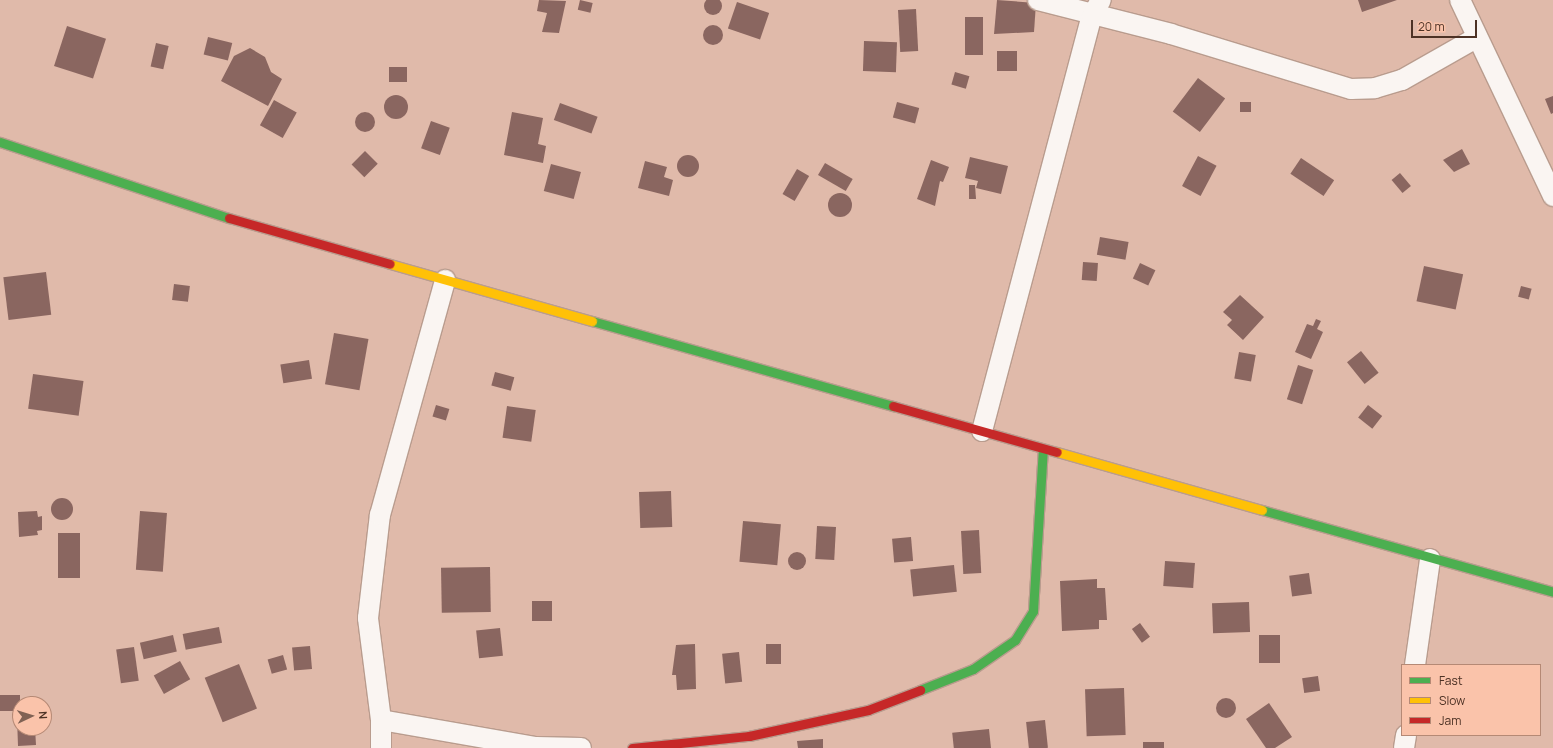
<!DOCTYPE html>
<style>
body{margin:0}
#map{position:relative;width:1553px;height:748px;overflow:hidden;background:#e0baaa;font-family:Manrope,sans-serif}
div>[style]{position:absolute}
[style*='--x']{left:calc(var(--x)*1px);top:calc(var(--y)*1px);width:calc(var(--w)*1px);rotate:calc(var(--a)*1deg)}
.building>*{inset:0;background:#8a6660;transform-origin:0 0}
.round{border-radius:50%}
.roads{filter:drop-shadow(1px 0 #b99c8e) drop-shadow(-1px 0 #b99c8e) drop-shadow(0 1px #b99c8e) drop-shadow(0 -1px #b99c8e)}
.street>*{height:20px;margin:-10px;padding:0 10px;transform-origin:10px;border-radius:10px;background:#faf5f2}
.fast>*{height:9px;margin:-4.5px;padding:0 4.5px;transform-origin:4.5px;border-radius:4.5px;background:#4caf50}
.slow>*{height:9px;margin:-4.5px;padding:0 4.5px;transform-origin:4.5px;border-radius:4.5px;background:#ffc107}
.jam>*{height:9px;margin:-4.5px;padding:0 4.5px;transform-origin:4.5px;border-radius:4.5px;background:#c62828}
span{translate:-50% -50%;white-space:nowrap;text-align:center;line-height:1.15;-webkit-text-stroke:4px #fac3aa;paint-order:stroke}
.legend{position:absolute;left:1401px;top:664px;width:140px;height:72px;box-sizing:border-box;background:#fac3aa;border:1px solid #b58975;margin:0;padding:5px 7px;list-style:none;font-size:12px;color:#4d3225}
.legend li{display:flex;align-items:center;gap:8px;height:20px}
.legend b{width:20px;border:1px solid #b58975}
.north{position:absolute;left:12px;top:696px;width:40px;height:40px;box-sizing:border-box;background:#fac3aa;border:1px solid #b58975;border-radius:50%;rotate:86deg;font-size:11px;font-weight:700;line-height:16px;text-align:center;color:#4d3225}
.north::after{content:'';display:block;margin:auto;width:14px;height:18px;background:#806254;clip-path:polygon(50% 0,100% 100%,50% 72%,0 100%)}
.scale{position:absolute;left:1411px;top:20px;width:66px;height:18px;box-sizing:border-box;border:2px solid #4d3225;border-top:0;padding-left:5px;font-size:12px;line-height:14px;white-space:nowrap;color:#4d3225;-webkit-text-stroke:3px #fac3aa;paint-order:stroke}
</style>
<div id="map">
<div class="building">
<i class="round" style="left:704px;top:-3px;width:18px;height:18px"></i>
<i style="clip-path:polygon(539px 0,566px 1px,559px 33px,542px 32px,547px 13px,537px 11px)"></i>
<i style="left:580px;top:0;width:13px;height:10px;rotate:13deg"></i>
<i style="clip-path:polygon(997px 0,1036px 3px,1034px 32px,994px 34px)"></i>
<i style="clip-path:polygon(1358px 0,1397px 0,1362px 12px)"></i>
<i style="left:737px;top:2px;width:34px;height:28px;rotate:19deg"></i>
<i style="left:916px;top:9px;width:42px;height:18px;rotate:87deg"></i>
<i style="left:965px;top:17px;width:18px;height:38px"></i>
<i class="round" style="left:703px;top:25px;width:20px;height:20px"></i>
<i style="left:67px;top:26px;width:41px;height:42px;rotate:18deg"></i>
<i style="left:208px;top:37px;width:25px;height:18px;rotate:14deg"></i>
<i style="left:864px;top:41px;width:33px;height:30px;rotate:2deg"></i>
<i style="left:156px;top:43px;width:13px;height:24px;rotate:13deg"></i>
<i style="clip-path:polygon(250px 48px,265px 57px,271px 72px,282px 79px,268px 106px,221px 81px,234px 56px)"></i>
<i style="left:997px;top:51px;width:20px;height:20px"></i>
<i style="left:389px;top:67px;width:18px;height:15px"></i>
<i style="left:955px;top:72px;width:15px;height:13px;rotate:16deg"></i>
<i style="left:1198px;top:78px;width:34px;height:42px;rotate:37deg"></i>
<i class="round" style="left:384px;top:95px;width:24px;height:24px"></i>
<i style="clip-path:polygon(1553px 96px,1553px 113px,1551px 114px,1545px 99px)"></i>
<i style="left:274px;top:100px;width:26px;height:29px;rotate:29deg"></i>
<i style="left:897px;top:102px;width:23px;height:16px;rotate:15deg"></i>
<i style="left:1240px;top:102px;width:11px;height:10px"></i>
<i style="left:560px;top:103px;width:40px;height:18px;rotate:20deg"></i>
<i class="round" style="left:355px;top:112px;width:20px;height:20px"></i>
<i style="clip-path:polygon(512px 112px,543px 118px,538px 144px,546px 146px,543px 163px,504px 155px)"></i>
<i style="left:431px;top:121px;width:20px;height:29px;rotate:20deg"></i>
<i style="clip-path:polygon(1462px 149px,1470px 164px,1454px 172px,1443px 160px)"></i>
<i style="left:365px;top:151px;width:18px;height:19px;rotate:45deg"></i>
<i class="round" style="left:677px;top:155px;width:22px;height:22px"></i>
<i style="left:1198px;top:156px;width:21px;height:34px;rotate:28deg"></i>
<i style="clip-path:polygon(970px 157px,1008px 166px,1001px 194px,976px 188px,978px 181px,965px 178px)"></i>
<i style="left:1301px;top:158px;width:40px;height:19px;rotate:34deg"></i>
<i style="clip-path:polygon(931px 160px,949px 167px,943px 182px,940px 181px,935px 206px,917px 199px)"></i>
<i style="clip-path:polygon(645px 161px,667px 167px,664px 177px,673px 180px,669px 196px,638px 188px)"></i>
<i style="left:825px;top:163px;width:32px;height:14px;rotate:30deg"></i>
<i style="left:551px;top:164px;width:31px;height:28px;rotate:15deg"></i>
<i style="left:797px;top:169px;width:14px;height:29px;rotate:30deg"></i>
<i style="left:1400px;top:173px;width:17px;height:11px;rotate:50deg"></i>
<i style="clip-path:polygon(969px 185px,975px 185px,976px 199px,969px 199px)"></i>
<i class="round" style="left:828px;top:193px;width:24px;height:24px"></i>
<i style="left:1100px;top:237px;width:29px;height:18px;rotate:10deg"></i>
<i style="left:1083px;top:262px;width:15px;height:18px;rotate:4deg"></i>
<i style="left:1140px;top:263px;width:17px;height:17px;rotate:25deg"></i>
<i style="left:1424px;top:266px;width:40px;height:36px;rotate:12deg"></i>
<i style="left:46px;top:272px;width:43px;height:43px;rotate:83deg"></i>
<i style="left:174px;top:284px;width:16px;height:16px;rotate:7deg"></i>
<i style="left:1521px;top:286px;width:11px;height:11px;rotate:15deg"></i>
<i style="clip-path:polygon(1240px 295px,1264px 317px,1243px 340px,1227px 325px,1232px 320px,1223px 312px)"></i>
<i style="clip-path:polygon(1316px 319px,1321px 321px,1317px 329px,1323px 332px,1311px 359px,1295px 352px,1307px 324px,1313px 326px)"></i>
<i style="left:334px;top:333px;width:35px;height:52px;rotate:10deg"></i>
<i style="left:1361px;top:351px;width:28px;height:18px;rotate:51deg"></i>
<i style="left:1239px;top:352px;width:17px;height:27px;rotate:10deg"></i>
<i style="left:309px;top:360px;width:19px;height:29px;rotate:81deg"></i>
<i style="left:1298px;top:365px;width:16px;height:36px;rotate:18deg"></i>
<i style="left:495px;top:372px;width:20px;height:14px;rotate:15deg"></i>
<i style="left:33px;top:374px;width:51px;height:35px;rotate:8deg"></i>
<i style="left:436px;top:405px;width:14px;height:12px;rotate:17deg"></i>
<i style="left:1368px;top:405px;width:18px;height:16px;rotate:38deg"></i>
<i style="left:507px;top:406px;width:29px;height:32px;rotate:8deg"></i>
<i style="left:671px;top:491px;width:36px;height:32px;rotate:88deg"></i>
<i class="round" style="left:51px;top:498px;width:22px;height:22px"></i>
<i style="clip-path:polygon(37px 511px,38px 517px,42px 516px,42px 530px,37px 531px,38px 535px,19px 537px,18px 512px)"></i>
<i style="left:140px;top:511px;width:27px;height:59px;rotate:4deg"></i>
<i style="left:743px;top:521px;width:38px;height:41px;rotate:5deg"></i>
<i style="left:817px;top:526px;width:19px;height:33px;rotate:3deg"></i>
<i style="left:979px;top:530px;width:43px;height:18px;rotate:87deg"></i>
<i style="left:58px;top:533px;width:22px;height:45px"></i>
<i style="left:911px;top:537px;width:24px;height:19px;rotate:85deg"></i>
<i class="round" style="left:788px;top:552px;width:18px;height:18px"></i>
<i style="left:1165px;top:561px;width:30px;height:25px;rotate:4deg"></i>
<i style="left:954px;top:565px;width:27px;height:44px;rotate:84deg"></i>
<i style="left:490px;top:567px;width:45px;height:49px;rotate:89deg"></i>
<i style="left:1309px;top:573px;width:21px;height:20px;rotate:82deg"></i>
<i style="clip-path:polygon(1097px 579px,1097px 588px,1105px 588px,1107px 620px,1099px 620px,1099px 629px,1062px 631px,1060px 581px)"></i>
<i style="left:532px;top:601px;width:20px;height:20px"></i>
<i style="left:1249px;top:602px;width:30px;height:37px;rotate:88deg"></i>
<i style="left:1140px;top:623px;width:17px;height:10px;rotate:54deg"></i>
<i style="left:219px;top:627px;width:16px;height:37px;rotate:79deg"></i>
<i style="left:500px;top:628px;width:28px;height:24px;rotate:84deg"></i>
<i style="left:173px;top:635px;width:17px;height:34px;rotate:77deg"></i>
<i style="left:1259px;top:635px;width:21px;height:28px"></i>
<i style="clip-path:polygon(695px 644px,696px 689px,677px 690px,676px 675px,672px 675px,676px 645px)"></i>
<i style="left:766px;top:644px;width:15px;height:20px"></i>
<i style="left:310px;top:646px;width:23px;height:18px;rotate:85deg"></i>
<i style="left:134px;top:647px;width:34px;height:18px;rotate:82deg"></i>
<i style="left:739px;top:652px;width:30px;height:17px;rotate:84deg"></i>
<i style="left:283px;top:655px;width:15px;height:16px;rotate:74deg"></i>
<i style="left:180px;top:661px;width:21px;height:30px;rotate:61deg"></i>
<i style="left:239px;top:664px;width:48px;height:37px;rotate:68deg"></i>
<i style="left:1318px;top:676px;width:15px;height:16px;rotate:82deg"></i>
<i style="left:1124px;top:688px;width:47px;height:39px;rotate:88deg"></i>
<i style="left:20px;top:695px;width:16px;height:20px;rotate:90deg"></i>
<i class="round" style="left:1216px;top:698px;width:20px;height:20px"></i>
<i style="clip-path:polygon(1269px 703px,1292px 737px,1275px 748px,1266px 748px,1246px 719px)"></i>
<i style="clip-path:polygon(17px 718px,20px 718px,20px 728px,35px 728px,36px 745px,18px 746px)"></i>
<i style="left:1045px;top:720px;width:28px;height:19px;rotate:84deg"></i>
<i style="left:989px;top:729px;width:19px;height:37px;rotate:84deg"></i>
<i style="clip-path:polygon(823px 739px,823px 748px,798px 748px,797px 741px)"></i>
<i style="left:1143px;top:742px;width:21px;height:6px"></i>
</div>
<div class="roads">
<div class="street">
<i style="--x:1038;--y:0;--w:137;--a:14.3"></i>
<i style="--x:1171;--y:34;--w:188;--a:17"></i>
<i style="--x:1351;--y:89;--w:24;--a:-2"></i>
<i style="--x:1375;--y:88;--w:28;--a:-17"></i>
<i style="--x:1402;--y:80;--w:85;--a:-29.6"></i>
<i style="--x:1460;--y:0;--w:217;--a:64.6"></i>
<i style="--x:982;--y:431;--w:429;--a:-75.2"></i>
<i style="--x:1092;--y:16;--w:18;--a:-61"></i>
<i style="--x:1415;--y:665;--w:107;--a:-81.9"></i>
<i style="--x:381;--y:720;--w:157;--a:9.9"></i>
<i style="--x:536;--y:747;--w:45;--a:1.3"></i>
<i style="--x:381;--y:748;--w:28;--a:-90"></i>
<i style="--x:381;--y:720;--w:103;--a:-97.3"></i>
<i style="--x:368;--y:618;--w:104;--a:-83.4"></i>
<i style="--x:380;--y:515;--w:244;--a:-74.5"></i>
<i style="--x:1404;--y:748;--w:13;--a:-81"></i>
</div>
<div class="fast">
<i style="--x:0;--y:142;--w:241;--a:18.4"></i>
<i style="--x:592;--y:321;--w:313;--a:15.8"></i>
<i style="--x:1262;--y:510;--w:302;--a:15.7"></i>
<i style="--x:920;--y:690;--w:57;--a:-21.6"></i>
<i style="--x:973;--y:669;--w:51;--a:-34.6"></i>
<i style="--x:1015;--y:640;--w:34;--a:-58"></i>
<i style="--x:1033;--y:611;--w:162;--a:-86.5"></i>
</div>
<div class="slow">
<i style="--x:390;--y:264;--w:210;--a:15.8"></i>
<i style="--x:1057;--y:452;--w:213;--a:15.8"></i>
</div>
<div class="jam">
<i style="--x:229;--y:218;--w:167;--a:15.9"></i>
<i style="--x:893;--y:406;--w:170;--a:15.7"></i>
<i style="--x:632;--y:748;--w:118;--a:-5.9"></i>
<i style="--x:749;--y:736;--w:122;--a:-12.3"></i>
<i style="--x:868;--y:710;--w:56;--a:-21"></i>
</div>
</div>
<ul class="legend">
<li><b style="height:5px;background:#4caf50"></b>Fast</li>
<li><b style="height:5px;background:#ffc107"></b>Slow</li>
<li><b style="height:5px;background:#c62828"></b>Jam</li>
</ul>
<div class="north">N</div>
<div class="scale">20 m</div>
</div>
